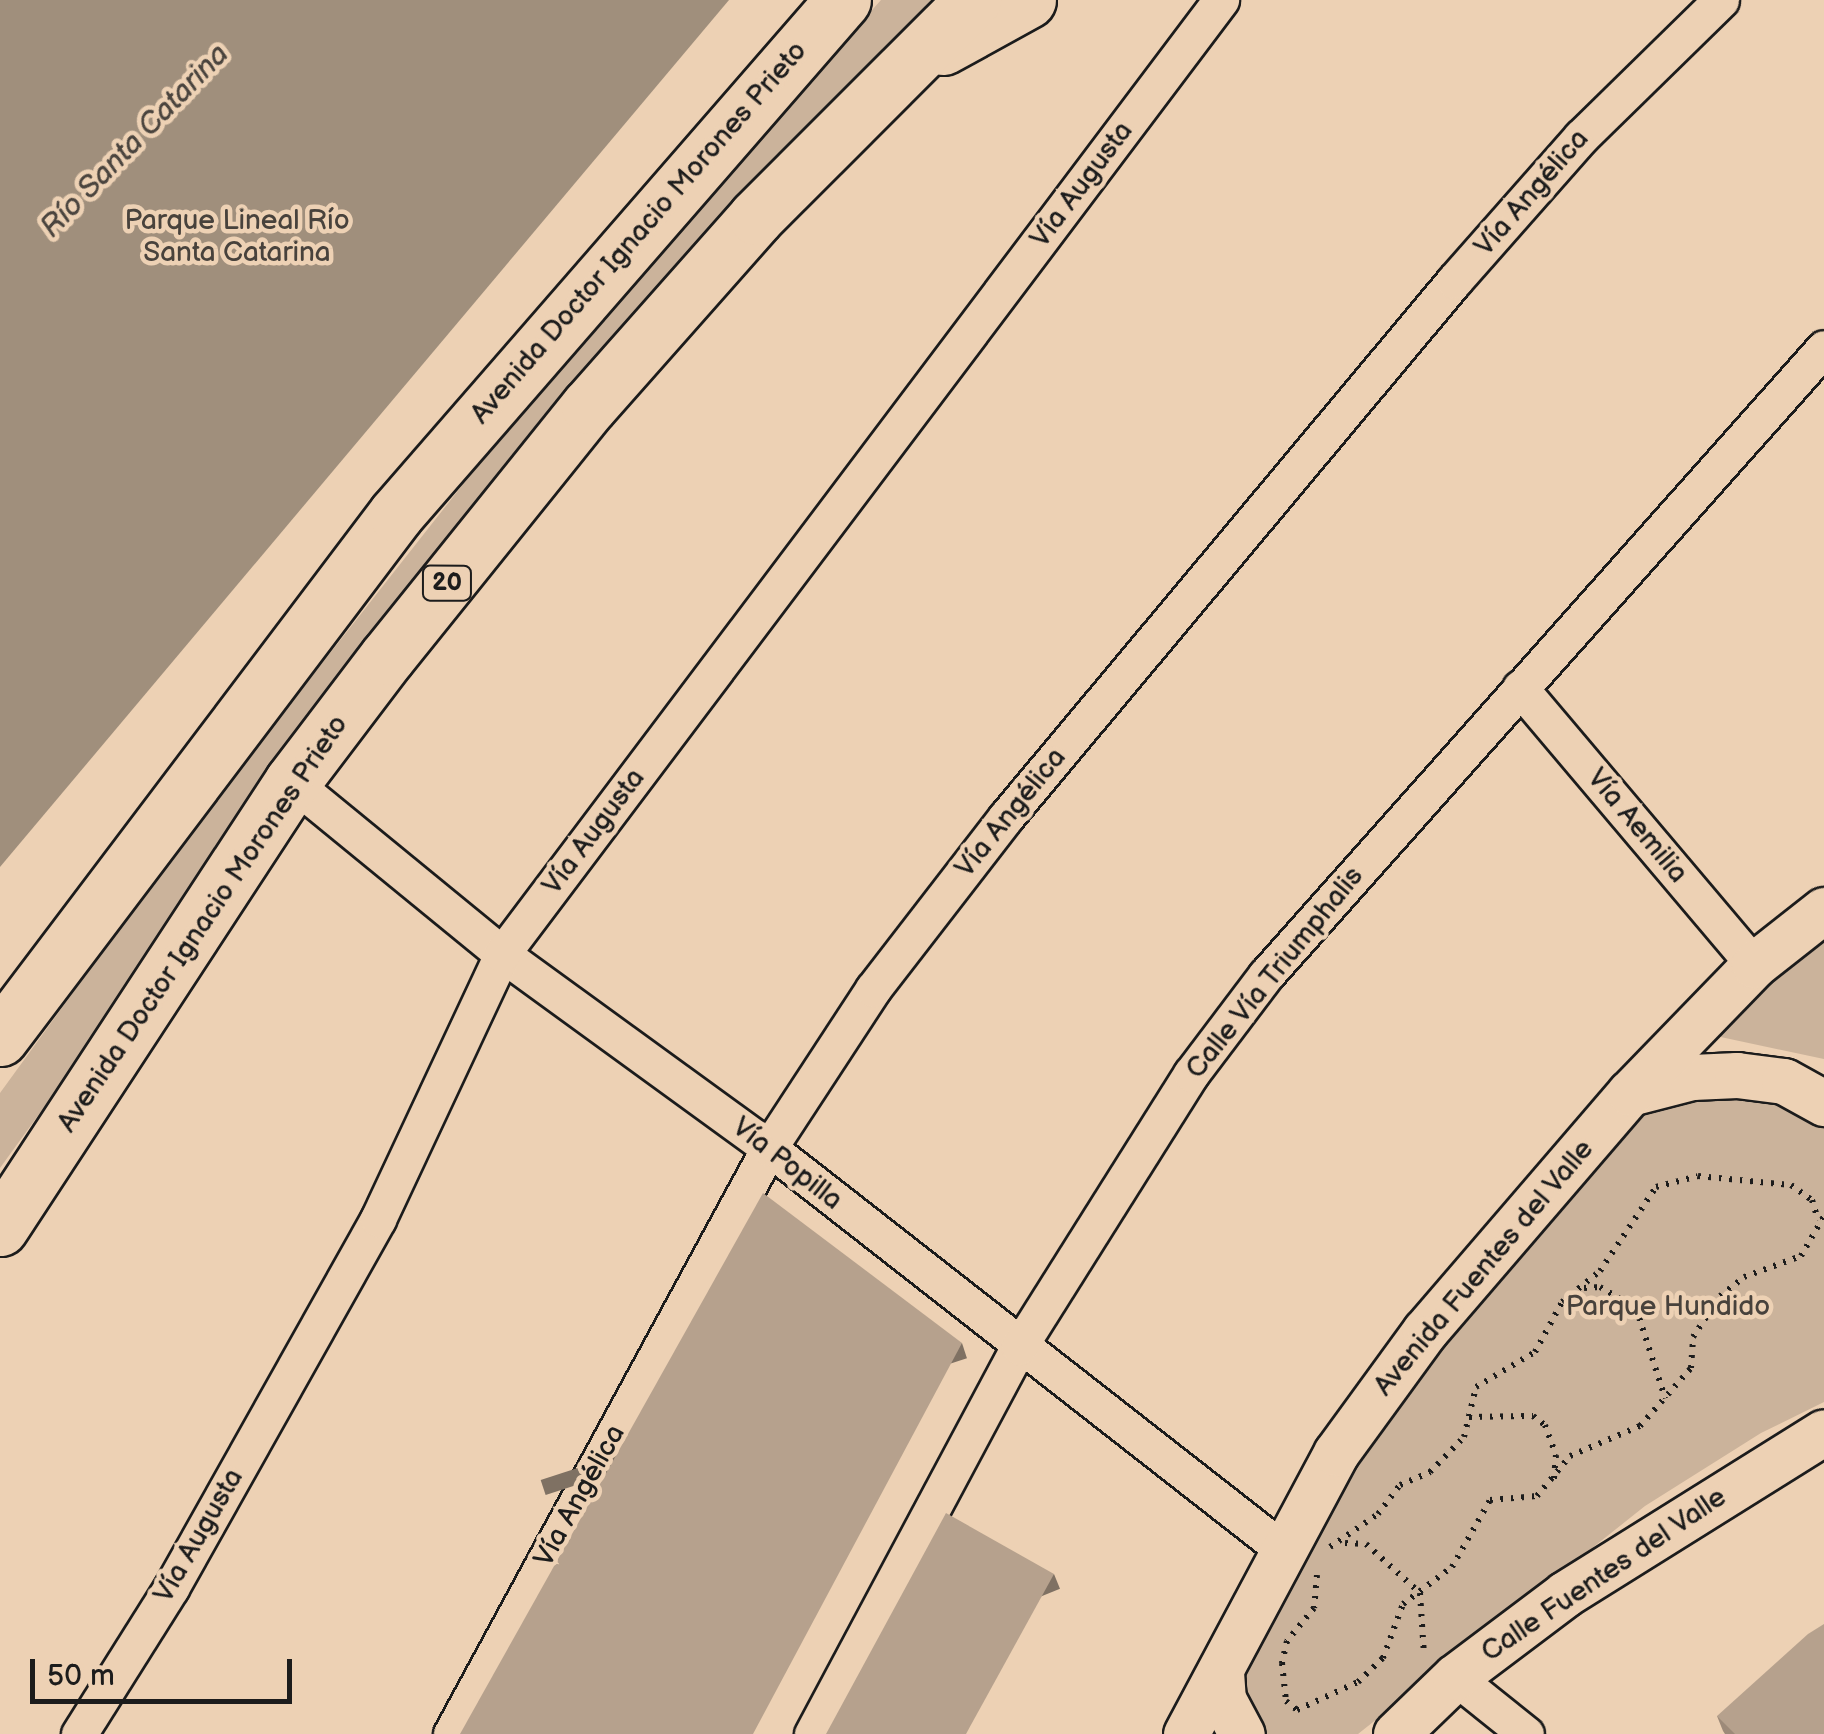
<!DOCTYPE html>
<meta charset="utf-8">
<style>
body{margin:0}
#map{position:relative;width:1824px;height:1734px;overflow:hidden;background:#edd1b4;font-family:"Balsamiq Sans",sans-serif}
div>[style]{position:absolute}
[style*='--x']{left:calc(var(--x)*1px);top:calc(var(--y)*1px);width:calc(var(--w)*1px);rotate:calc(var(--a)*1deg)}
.green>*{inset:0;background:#cbb39b}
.water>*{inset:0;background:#a08f7c}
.path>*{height:6px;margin-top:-3px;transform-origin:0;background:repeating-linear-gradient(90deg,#1c1c1c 0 2.5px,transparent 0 10.5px)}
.roads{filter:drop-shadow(2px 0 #1c1c1c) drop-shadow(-2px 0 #1c1c1c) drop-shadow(0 2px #1c1c1c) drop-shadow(0 -2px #1c1c1c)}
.minor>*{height:35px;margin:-17.5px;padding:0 17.5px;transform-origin:17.5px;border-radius:17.5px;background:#edd1b4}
.tertiary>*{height:45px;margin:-22.5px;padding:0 22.5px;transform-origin:22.5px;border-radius:22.5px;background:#edd1b4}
.primary>*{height:55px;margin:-27.5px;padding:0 27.5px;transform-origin:27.5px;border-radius:27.5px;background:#edd1b4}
.wall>*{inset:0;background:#9d8a79}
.shaded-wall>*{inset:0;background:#7f7163;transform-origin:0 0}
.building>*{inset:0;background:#b6a18d}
span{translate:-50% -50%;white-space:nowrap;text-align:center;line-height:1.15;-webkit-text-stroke:9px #edd1b4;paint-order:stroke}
.shield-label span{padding:2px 8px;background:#edd1b4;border:2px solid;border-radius:8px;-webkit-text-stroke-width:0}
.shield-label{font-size:25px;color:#1c1c1c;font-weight:700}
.street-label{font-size:28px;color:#1c1c1c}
.park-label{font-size:28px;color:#48423c}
.water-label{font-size:30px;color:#4a443e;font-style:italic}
.scale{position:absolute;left:30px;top:1659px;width:262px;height:45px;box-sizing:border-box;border:5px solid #1c1c1c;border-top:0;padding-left:12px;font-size:30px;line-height:35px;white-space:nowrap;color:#1c1c1c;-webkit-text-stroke:8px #edd1b4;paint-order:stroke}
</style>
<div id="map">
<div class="green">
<i style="clip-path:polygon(881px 0,936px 0,105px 1023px,0 1168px,0 1093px,197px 822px,568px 351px)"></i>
<i style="clip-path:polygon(1824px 935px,1824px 1059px,1716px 1036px,1801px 952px)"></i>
<i style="clip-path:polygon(1699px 1090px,1808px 1105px,1824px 1121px,1824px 1402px,1761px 1433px,1645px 1506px,1358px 1734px,1263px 1734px,1240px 1713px,1241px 1663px,1343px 1460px,1638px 1117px)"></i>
</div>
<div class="water">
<i style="clip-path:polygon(0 0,729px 0,0 867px)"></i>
</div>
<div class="path">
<i style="--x:1584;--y:1288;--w:16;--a:-4"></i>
<i style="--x:1600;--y:1287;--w:42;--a:30.3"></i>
<i style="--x:1636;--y:1308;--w:95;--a:72.1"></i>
<i style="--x:1469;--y:1417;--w:64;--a:-0.9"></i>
<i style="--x:1533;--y:1416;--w:15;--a:37"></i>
<i style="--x:1545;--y:1425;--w:32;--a:70"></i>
<i style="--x:1556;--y:1455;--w:24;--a:95"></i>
<i style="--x:1345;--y:1543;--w:21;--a:3"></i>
<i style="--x:1366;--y:1544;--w:73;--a:42.2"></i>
<i style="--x:1420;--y:1593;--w:62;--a:86.3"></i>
<i style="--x:1330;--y:1547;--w:58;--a:-34.5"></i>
<i style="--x:1378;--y:1514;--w:36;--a:-53"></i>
<i style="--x:1400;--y:1485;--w:33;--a:-23"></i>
<i style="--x:1430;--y:1472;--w:49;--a:-45.8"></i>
<i style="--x:1464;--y:1437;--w:51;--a:-76.5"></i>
<i style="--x:1476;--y:1387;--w:69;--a:-30.7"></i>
<i style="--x:1535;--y:1352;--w:57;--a:-61.6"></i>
<i style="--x:1562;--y:1302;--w:49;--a:-39.2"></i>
<i style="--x:1600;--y:1271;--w:101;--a:-56.3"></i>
<i style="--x:1656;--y:1187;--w:43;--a:-14.7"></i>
<i style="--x:1698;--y:1176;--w:93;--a:5.5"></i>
<i style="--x:1791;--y:1185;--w:26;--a:36"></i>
<i style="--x:1812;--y:1200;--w:21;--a:73"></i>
<i style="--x:1317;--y:1575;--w:33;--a:95"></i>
<i style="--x:1314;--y:1608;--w:43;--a:129.3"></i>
<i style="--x:1287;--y:1641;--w:23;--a:103"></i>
<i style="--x:1282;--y:1663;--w:38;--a:84"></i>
<i style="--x:1286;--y:1701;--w:14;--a:39"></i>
<i style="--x:1297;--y:1710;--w:67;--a:-24.7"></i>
<i style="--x:1358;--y:1682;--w:35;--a:-44"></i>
<i style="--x:1383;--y:1658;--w:58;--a:-69.7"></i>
<i style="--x:1403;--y:1604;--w:61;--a:-37.1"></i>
<i style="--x:1452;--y:1567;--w:77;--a:-60.4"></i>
<i style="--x:1490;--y:1500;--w:47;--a:-4.9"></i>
<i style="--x:1537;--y:1496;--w:52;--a:-50.5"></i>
<i style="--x:1570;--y:1456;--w:76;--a:-23.2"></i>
<i style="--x:1640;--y:1426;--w:77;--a:-48.7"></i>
<i style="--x:1691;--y:1368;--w:31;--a:-86"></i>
<i style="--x:1693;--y:1337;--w:49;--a:-56.6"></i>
<i style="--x:1720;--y:1296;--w:31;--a:-38"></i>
<i style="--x:1744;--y:1277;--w:61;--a:-20.2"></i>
<i style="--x:1801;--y:1256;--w:46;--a:-60.1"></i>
</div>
<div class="roads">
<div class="minor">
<i style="--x:1520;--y:688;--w:363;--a:49.8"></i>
<i style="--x:292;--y:782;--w:271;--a:39.3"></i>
<i style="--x:502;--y:954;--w:330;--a:36"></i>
<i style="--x:769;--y:1148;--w:651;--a:38.01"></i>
<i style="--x:1455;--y:1677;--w:91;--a:38.8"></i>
<i style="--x:79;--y:1734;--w:173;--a:-57.8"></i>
<i style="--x:171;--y:1588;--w:423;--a:-60.7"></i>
<i style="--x:378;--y:1219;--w:293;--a:-64.9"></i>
<i style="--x:502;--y:954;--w:1195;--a:-53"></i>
<i style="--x:451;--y:1734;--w:667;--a:-61.51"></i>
<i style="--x:769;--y:1148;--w:190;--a:-56.8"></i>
<i style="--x:873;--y:989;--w:217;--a:-52.3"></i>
<i style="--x:1006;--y:817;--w:699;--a:-50.11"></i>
<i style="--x:1454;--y:281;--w:192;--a:-48.6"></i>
<i style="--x:1581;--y:137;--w:196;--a:-44.4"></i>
<i style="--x:812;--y:1734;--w:439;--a:-61.9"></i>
<i style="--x:1019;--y:1347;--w:323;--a:-57.8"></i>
<i style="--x:1191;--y:1074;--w:124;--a:-52.9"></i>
<i style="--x:1266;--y:975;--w:839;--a:-48.33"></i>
</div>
<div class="tertiary">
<i style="--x:1630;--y:1093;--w:64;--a:-14.5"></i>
<i style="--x:1692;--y:1077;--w:45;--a:-2.5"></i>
<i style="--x:1737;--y:1075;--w:47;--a:7.3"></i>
<i style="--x:1784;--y:1081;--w:46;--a:28.8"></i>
<i style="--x:1221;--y:1672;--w:27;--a:86"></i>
<i style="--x:1223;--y:1699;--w:40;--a:62"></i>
<i style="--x:1186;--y:1734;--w:319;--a:-61.9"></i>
<i style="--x:1336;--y:1453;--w:151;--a:-53.9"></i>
<i style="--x:1425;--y:1331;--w:314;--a:-49.3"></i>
<i style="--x:1630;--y:1093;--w:178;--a:-45.9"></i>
<i style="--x:1754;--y:965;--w:89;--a:-38.2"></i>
<i style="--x:1396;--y:1734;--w:82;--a:-44"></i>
<i style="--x:1455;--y:1677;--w:138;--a:-37"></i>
<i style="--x:1565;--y:1594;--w:305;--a:-32"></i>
</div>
<div class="primary">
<i style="--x:943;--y:47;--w:97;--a:-28.9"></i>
<i style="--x:0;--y:1038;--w:657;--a:-52.92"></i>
<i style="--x:396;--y:514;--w:681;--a:-48.99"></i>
<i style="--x:0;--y:1228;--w:533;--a:-56.79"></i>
<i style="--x:292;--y:782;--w:157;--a:-52.8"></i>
<i style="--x:387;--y:657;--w:322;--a:-51.2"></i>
<i style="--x:589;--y:406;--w:252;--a:-48.5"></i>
<i style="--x:756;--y:217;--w:307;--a:-45"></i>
</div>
</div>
<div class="wall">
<i style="clip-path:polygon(1717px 1716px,1824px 1734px,1725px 1734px,1723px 1731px)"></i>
</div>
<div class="shaded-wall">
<i style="left:962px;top:1343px;width:16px;height:443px;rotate:72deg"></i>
<i style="left:1054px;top:1574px;width:16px;height:183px;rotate:68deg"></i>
</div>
<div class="building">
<i style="clip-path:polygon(763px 1193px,962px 1343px,753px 1734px,460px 1734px)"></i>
<i style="clip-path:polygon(946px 1513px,1054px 1574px,966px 1734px,826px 1734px)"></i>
<i style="clip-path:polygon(1824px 1624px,1824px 1734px,1735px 1734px,1717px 1716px,1808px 1634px)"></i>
</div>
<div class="shield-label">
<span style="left:447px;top:583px">20</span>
</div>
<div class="street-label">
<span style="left:1082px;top:185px;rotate:-53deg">Vía Augusta</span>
<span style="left:1532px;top:193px;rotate:-49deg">Vía Angélica</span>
<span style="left:639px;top:233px;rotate:-49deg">Avenida Doctor Ignacio Morones Prieto</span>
<span style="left:1011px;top:813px;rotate:-51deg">Vía Angélica</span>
<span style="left:1637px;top:826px;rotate:50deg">Vía Aemilia</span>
<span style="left:594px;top:832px;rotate:-53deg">Vía Augusta</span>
<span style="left:203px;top:924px;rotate:-56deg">Avenida Doctor Ignacio Morones Prieto</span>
<span style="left:1275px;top:973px;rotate:-51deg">Calle Vía Triumphalis</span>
<span style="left:787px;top:1164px;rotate:38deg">Vía Popilla</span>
<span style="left:1484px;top:1268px;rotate:-50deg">Avenida Fuentes del Valle</span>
<span style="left:580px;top:1496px;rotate:-61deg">Vía Angélica</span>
<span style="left:199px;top:1536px;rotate:-60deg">Vía Augusta</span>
<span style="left:1604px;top:1575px;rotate:-34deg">Calle Fuentes del Valle</span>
</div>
<div class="park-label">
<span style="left:237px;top:237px">Parque Lineal Río<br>Santa Catarina</span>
<span style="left:1668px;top:1307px">Parque Hundido</span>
</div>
<div class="water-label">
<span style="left:135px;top:141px;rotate:-46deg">Río Santa Catarina</span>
</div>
<div class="scale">50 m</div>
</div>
